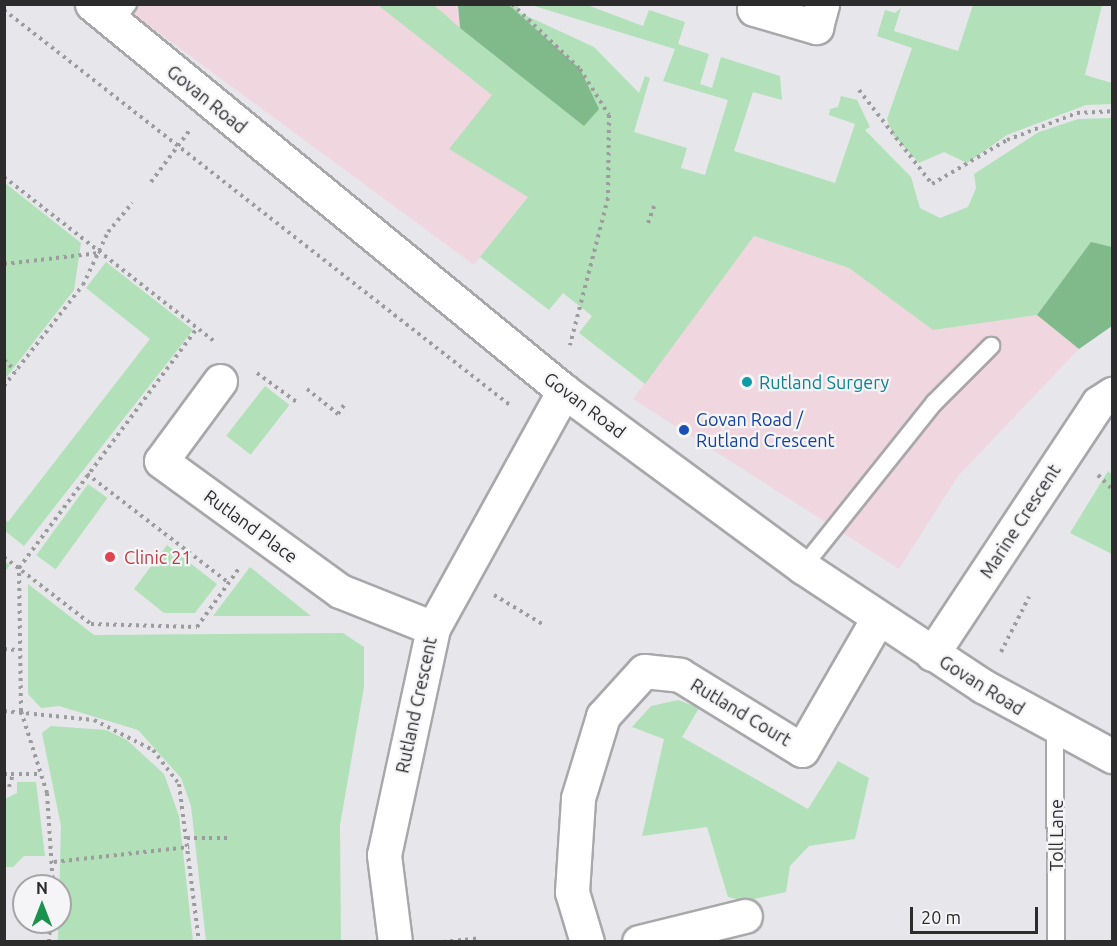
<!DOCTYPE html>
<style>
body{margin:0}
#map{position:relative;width:1117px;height:946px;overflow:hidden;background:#e7e7eb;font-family:Ubuntu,sans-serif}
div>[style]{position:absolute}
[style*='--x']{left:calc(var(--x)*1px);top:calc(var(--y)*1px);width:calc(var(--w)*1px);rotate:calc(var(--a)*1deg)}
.commercial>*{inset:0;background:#f0d6de}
.green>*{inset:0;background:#b1e0b9;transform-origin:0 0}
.forest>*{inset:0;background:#80ba8b}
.path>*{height:4px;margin-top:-2px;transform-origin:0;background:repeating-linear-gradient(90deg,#9c9c9f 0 3px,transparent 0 7.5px)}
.roads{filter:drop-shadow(2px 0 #a8a8ab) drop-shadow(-2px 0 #a8a8ab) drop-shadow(0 2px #a8a8ab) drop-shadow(0 -2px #a8a8ab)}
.service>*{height:16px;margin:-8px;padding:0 8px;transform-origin:8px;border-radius:8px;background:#fff}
.minor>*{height:33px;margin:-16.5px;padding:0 16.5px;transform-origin:16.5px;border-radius:16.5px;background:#fff}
.tertiary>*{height:33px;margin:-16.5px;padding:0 16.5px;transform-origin:16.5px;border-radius:16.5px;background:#fff}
.dots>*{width:16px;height:16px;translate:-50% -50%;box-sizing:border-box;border:3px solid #f5f5f8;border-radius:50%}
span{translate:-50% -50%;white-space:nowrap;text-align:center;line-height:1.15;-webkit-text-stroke:4.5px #f5f5f8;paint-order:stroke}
.street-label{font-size:18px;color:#2c2c2d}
.culture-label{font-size:18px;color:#0d838f}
.left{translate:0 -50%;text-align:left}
.transit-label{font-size:18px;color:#164399}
.health-label{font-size:18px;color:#be3a42}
.frame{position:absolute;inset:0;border:6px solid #2c2c2d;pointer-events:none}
.north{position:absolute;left:12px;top:874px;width:60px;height:60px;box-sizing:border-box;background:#f5f5f8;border:2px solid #a5a5a7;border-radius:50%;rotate:0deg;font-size:16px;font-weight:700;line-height:24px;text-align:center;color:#2c2c2d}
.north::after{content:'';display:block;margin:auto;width:21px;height:27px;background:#1a924d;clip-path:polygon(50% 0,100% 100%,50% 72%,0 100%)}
.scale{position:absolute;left:910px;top:907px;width:128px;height:27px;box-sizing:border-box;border:3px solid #2c2c2d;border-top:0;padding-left:8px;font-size:18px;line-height:21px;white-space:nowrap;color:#2c2c2d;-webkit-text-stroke:4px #f5f5f8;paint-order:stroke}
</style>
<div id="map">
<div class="commercial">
<i style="clip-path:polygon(121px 5px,458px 5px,460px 28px,584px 126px,474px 265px)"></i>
<i style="clip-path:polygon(754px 236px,849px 268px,933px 330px,1037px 315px,1079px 349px,958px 476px,899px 569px,633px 399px)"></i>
</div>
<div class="green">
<i style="clip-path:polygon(378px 5px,434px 5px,460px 28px,519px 5px,516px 11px,594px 47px,639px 93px,645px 76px,650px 78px,634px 132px,687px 148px,681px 168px,705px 175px,728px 100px,663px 81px,675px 49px,531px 5px,587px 5px,643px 26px,649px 10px,685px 22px,678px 44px,709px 54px,700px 84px,712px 88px,721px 57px,780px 76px,782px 100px,753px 92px,734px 151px,835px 183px,855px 124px,829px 115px,830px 109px,838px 107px,841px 96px,857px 100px,870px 127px,865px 130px,911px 177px,920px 208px,940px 218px,968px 207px,976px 188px,974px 174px,1039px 132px,1078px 119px,1112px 118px,1112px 248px,1091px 243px,1037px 315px,933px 330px,849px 268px,754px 236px,645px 384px,579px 333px,592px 316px,563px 293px,549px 310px,480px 257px,528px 197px,449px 149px,492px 95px)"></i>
<i style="clip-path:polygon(973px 5px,1102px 5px,1085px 75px,1112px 83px,1112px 104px,1086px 105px,1007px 135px,967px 163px,944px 152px,919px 163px,893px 135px,887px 119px,912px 48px,877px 36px,885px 10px,895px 13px,901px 8px,894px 31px,958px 51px)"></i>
<i style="clip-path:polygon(5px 183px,81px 243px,74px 290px,5px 379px)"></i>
<i style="clip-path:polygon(106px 262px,193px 330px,24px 546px,5px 531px,5px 519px,8px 522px,150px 339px,86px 288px)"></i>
<i style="left:265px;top:386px;width:31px;height:63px;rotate:38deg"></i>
<i style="clip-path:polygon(1108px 471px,1112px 475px,1112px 554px,1070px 533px)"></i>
<i style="left:88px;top:484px;width:24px;height:88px;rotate:36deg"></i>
<i style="clip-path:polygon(167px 545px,217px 584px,195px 613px,164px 613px,134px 589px)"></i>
<i style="left:4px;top:561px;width:7px;height:82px;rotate:34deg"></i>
<i style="clip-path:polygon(250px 567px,311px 616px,213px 616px)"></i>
<i style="clip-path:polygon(28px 584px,94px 635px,343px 633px,364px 647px,364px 687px,340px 825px,341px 941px,206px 941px,191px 806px,181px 778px,138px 730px,59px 706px,41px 708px,28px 694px)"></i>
<i style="clip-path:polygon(678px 700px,699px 708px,682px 737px,808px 809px,838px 761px,869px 778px,855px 839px,809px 846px,790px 866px,786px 892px,745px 901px,728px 897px,707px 827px,642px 836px,664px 739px,632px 727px,651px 706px)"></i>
<i style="clip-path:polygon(51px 726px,106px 730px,127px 740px,164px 774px,179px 816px,193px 941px,58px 941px,61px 826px,42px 733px)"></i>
<i style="clip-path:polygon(17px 782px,36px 782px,45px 856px,24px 856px,13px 867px,5px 867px,5px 799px,17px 793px)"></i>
</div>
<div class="forest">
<i style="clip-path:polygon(458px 5px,509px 5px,580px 69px,599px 109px,584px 126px,460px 28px)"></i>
<i style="clip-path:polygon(1091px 242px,1112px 247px,1112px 326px,1079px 349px,1037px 315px)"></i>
</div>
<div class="path">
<i style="--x:512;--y:4;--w:94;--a:43.7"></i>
<i style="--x:580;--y:69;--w:54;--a:57.8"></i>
<i style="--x:609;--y:115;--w:83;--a:90.7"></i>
<i style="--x:608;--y:198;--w:152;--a:104.5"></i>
<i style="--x:4;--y:10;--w:643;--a:37.99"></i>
<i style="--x:859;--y:90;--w:119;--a:52.2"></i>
<i style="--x:932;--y:184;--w:87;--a:-30.4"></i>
<i style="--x:1007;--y:140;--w:75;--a:-21.1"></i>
<i style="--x:1077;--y:113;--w:35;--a:-3"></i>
<i style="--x:4;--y:177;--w:268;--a:38"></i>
<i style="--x:151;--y:182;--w:64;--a:-53.3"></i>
<i style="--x:648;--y:223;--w:20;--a:-70"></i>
<i style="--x:4;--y:264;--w:96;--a:-6.6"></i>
<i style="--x:4;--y:360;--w:16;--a:43"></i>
<i style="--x:257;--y:373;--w:51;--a:36.2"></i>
<i style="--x:4;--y:386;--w:128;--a:-52"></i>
<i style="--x:83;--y:285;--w:59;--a:-64.7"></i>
<i style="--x:108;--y:232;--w:38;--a:-50"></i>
<i style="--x:307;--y:389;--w:40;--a:39"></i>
<i style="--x:338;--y:414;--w:14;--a:-56"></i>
<i style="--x:87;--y:474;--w:179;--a:37.5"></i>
<i style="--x:1098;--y:475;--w:20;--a:45"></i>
<i style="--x:4;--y:557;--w:110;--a:37.6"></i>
<i style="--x:91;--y:624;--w:106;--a:1.6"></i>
<i style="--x:197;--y:627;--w:74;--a:-54.4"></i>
<i style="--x:494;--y:595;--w:58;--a:31"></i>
<i style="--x:4;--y:649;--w:13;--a:4"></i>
<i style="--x:1001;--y:652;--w:62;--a:-63"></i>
<i style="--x:4;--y:711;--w:90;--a:5.7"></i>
<i style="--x:94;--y:720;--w:66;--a:27"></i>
<i style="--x:153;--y:750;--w:43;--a:52.6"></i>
<i style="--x:179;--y:784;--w:159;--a:82.8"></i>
<i style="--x:4;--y:774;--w:37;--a:0"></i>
<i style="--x:9;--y:787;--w:14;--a:-73"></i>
<i style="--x:187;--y:838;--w:41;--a:0"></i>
<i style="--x:54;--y:862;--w:136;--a:-6.3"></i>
<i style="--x:53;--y:886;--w:93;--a:-93.7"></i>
<i style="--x:47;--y:793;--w:86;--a:-107.6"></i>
<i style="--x:21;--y:711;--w:143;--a:-90.8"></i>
<i style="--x:19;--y:568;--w:299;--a:-53.4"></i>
<i style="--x:49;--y:942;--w:20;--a:-87"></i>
<i style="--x:443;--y:942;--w:37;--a:-6"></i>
</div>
<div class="roads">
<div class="service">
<i style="--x:114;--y:22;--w:23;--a:-52"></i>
<i style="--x:803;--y:567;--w:210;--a:-51.4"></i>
<i style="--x:934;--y:403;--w:81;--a:-45"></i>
<i style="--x:1055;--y:729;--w:213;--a:89.7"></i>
</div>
<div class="minor">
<i style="--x:756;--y:4;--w:5;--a:112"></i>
<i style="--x:754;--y:9;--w:65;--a:16.2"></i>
<i style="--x:816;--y:27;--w:24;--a:-75"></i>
<i style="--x:220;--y:381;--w:99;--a:126.4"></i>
<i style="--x:161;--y:461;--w:221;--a:36"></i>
<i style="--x:340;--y:591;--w:100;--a:21.7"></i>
<i style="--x:932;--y:654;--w:301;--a:-56.5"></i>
<i style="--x:1098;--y:403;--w:17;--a:-33"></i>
<i style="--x:395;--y:942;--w:88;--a:-97.2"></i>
<i style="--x:384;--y:855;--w:232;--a:-77.8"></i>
<i style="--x:433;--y:628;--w:271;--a:-61.1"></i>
<i style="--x:587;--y:942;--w:52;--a:-106.7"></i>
<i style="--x:572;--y:892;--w:94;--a:-86.3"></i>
<i style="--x:578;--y:798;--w:86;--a:-73"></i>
<i style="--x:603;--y:716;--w:61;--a:-47.7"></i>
<i style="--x:644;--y:671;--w:36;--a:6"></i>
<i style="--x:680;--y:675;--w:143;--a:31.6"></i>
<i style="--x:802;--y:750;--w:150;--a:-60"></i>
<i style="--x:639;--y:942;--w:109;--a:-13.8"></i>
</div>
<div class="tertiary">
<i style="--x:92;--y:4;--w:610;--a:39.35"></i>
<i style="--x:564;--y:391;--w:297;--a:36.4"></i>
<i style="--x:803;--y:567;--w:216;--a:33.5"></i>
<i style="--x:983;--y:686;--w:147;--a:28.5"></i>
</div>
</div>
<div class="dots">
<i style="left:747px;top:382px;background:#0f9aa8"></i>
<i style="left:684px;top:430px;background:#1a4fb4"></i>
<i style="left:110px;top:557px;background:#e0444e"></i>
</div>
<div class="street-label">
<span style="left:207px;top:99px;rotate:39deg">Govan Road</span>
<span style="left:585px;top:405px;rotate:37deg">Govan Road</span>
<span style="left:1020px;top:521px;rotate:-57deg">Marine Crescent</span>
<span style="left:251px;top:526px;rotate:36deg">Rutland Place</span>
<span style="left:982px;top:685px;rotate:32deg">Govan Road</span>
<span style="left:416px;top:705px;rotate:-78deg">Rutland Crescent</span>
<span style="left:741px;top:712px;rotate:31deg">Rutland Court</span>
<span style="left:1056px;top:835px;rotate:-90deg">Toll Lane</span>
</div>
<div class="culture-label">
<span class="left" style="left:759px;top:382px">Rutland Surgery</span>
</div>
<div class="transit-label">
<span class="left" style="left:696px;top:430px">Govan Road /<br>Rutland Crescent</span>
</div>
<div class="health-label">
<span class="left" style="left:124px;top:557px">Clinic 21</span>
</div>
<div class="frame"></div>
<div class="north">N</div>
<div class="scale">20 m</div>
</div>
